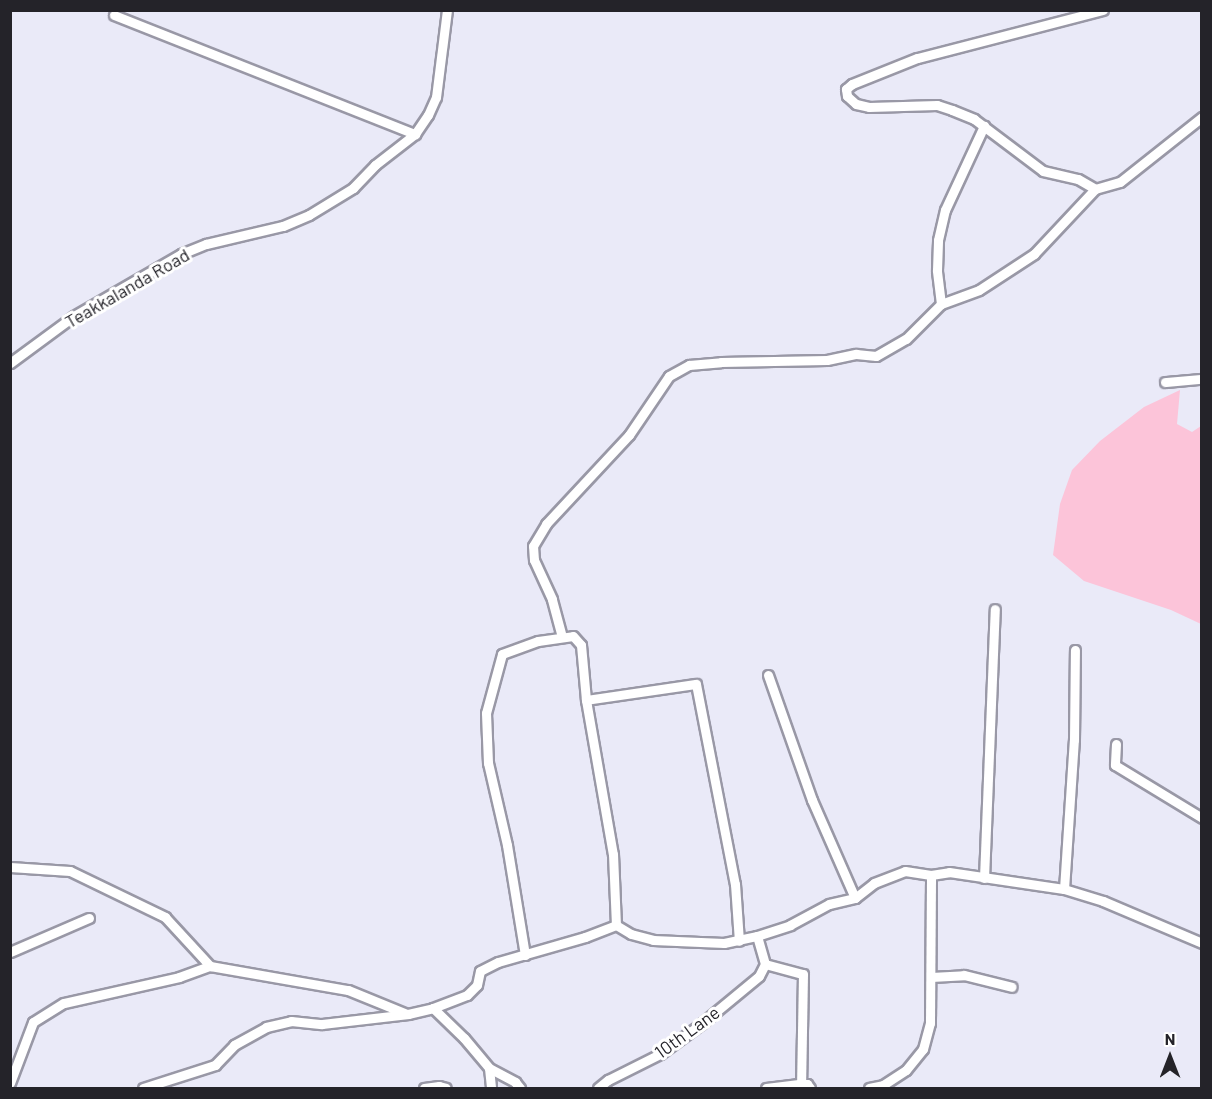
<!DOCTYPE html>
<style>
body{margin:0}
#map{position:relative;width:1212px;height:1099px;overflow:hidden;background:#eaeaf8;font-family:Barlow,sans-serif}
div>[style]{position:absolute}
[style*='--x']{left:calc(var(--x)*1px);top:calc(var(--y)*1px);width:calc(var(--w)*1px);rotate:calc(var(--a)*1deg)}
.green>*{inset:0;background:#fcc4d9}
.roads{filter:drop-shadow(2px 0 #9998a6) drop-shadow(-2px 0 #9998a6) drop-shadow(0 2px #9998a6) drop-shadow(0 -2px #9998a6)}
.street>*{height:9px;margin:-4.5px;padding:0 4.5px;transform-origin:4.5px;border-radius:4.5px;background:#fff}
span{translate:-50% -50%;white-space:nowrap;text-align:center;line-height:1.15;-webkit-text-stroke:6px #fff;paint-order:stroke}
.street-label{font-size:18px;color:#242329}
.frame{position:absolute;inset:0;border:12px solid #242329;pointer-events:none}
.north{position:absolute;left:1140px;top:1027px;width:60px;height:60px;-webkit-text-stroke:4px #fff;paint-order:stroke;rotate:0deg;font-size:16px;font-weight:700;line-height:24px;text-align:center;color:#242329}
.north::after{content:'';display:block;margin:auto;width:21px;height:27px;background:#242329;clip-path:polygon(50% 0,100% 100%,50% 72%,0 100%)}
</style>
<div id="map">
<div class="green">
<i style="clip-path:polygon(1180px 390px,1177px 424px,1192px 432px,1201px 426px,1201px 624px,1171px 610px,1084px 581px,1053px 555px,1060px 504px,1072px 470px,1100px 441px,1144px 407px)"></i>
</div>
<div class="roads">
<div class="street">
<i style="--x:1103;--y:10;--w:192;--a:165.5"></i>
<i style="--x:917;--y:58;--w:70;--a:158.2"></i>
<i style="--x:852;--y:84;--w:8;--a:140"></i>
<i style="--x:846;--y:89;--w:7;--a:82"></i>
<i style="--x:847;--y:96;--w:12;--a:42"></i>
<i style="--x:856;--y:104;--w:13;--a:13"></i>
<i style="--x:869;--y:107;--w:68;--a:-1.7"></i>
<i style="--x:937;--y:105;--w:16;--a:18"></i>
<i style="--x:952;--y:110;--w:24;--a:22"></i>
<i style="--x:974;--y:119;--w:86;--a:37"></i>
<i style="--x:1043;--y:171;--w:36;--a:13"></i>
<i style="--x:1078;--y:179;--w:20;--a:30"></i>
<i style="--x:1095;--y:189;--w:26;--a:-16"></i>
<i style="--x:1120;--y:182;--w:105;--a:-38.4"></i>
<i style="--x:114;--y:15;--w:324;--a:21.6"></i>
<i style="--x:941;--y:304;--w:40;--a:-20.2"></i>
<i style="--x:979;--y:290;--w:66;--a:-33.2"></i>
<i style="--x:1034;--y:254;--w:89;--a:-46.8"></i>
<i style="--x:10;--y:363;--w:79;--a:-36.3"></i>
<i style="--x:74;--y:316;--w:124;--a:-30.1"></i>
<i style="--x:181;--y:254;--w:27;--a:-22"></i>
<i style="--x:206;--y:244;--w:79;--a:-13.2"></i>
<i style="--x:283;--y:226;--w:28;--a:-23"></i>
<i style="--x:309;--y:215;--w:52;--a:-31.5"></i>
<i style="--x:353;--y:188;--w:32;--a:-46"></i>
<i style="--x:375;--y:165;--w:51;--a:-37.8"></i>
<i style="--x:415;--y:134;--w:23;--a:-56"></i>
<i style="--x:428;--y:115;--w:20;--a:-66"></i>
<i style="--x:436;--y:97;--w:88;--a:-82.8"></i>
<i style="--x:1165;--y:382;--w:37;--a:-5"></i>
<i style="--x:562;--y:637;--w:39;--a:-105"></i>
<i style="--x:552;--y:599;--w:43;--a:-114.8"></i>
<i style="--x:534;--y:560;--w:14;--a:-94"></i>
<i style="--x:533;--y:546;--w:26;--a:-59"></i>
<i style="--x:546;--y:524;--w:122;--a:-47"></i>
<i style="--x:629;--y:435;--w:71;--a:-55.9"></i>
<i style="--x:669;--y:376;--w:23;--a:-29"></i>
<i style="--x:689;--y:365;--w:32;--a:-5"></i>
<i style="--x:721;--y:362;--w:106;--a:-1.1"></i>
<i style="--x:827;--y:360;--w:30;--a:-12"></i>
<i style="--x:856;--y:354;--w:20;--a:6"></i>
<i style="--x:876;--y:356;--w:34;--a:-30"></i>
<i style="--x:906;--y:339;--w:49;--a:-45"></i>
<i style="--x:941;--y:304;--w:34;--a:-97"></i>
<i style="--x:937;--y:270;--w:30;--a:-88"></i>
<i style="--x:938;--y:240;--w:31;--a:-77"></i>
<i style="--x:945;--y:210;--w:93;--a:-65.1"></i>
<i style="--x:768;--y:675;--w:133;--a:70.6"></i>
<i style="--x:812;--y:800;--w:107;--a:66.3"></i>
<i style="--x:586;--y:700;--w:111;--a:-8.3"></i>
<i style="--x:696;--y:684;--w:204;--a:79"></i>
<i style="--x:735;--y:884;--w:57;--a:86"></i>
<i style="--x:1116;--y:744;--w:21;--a:93"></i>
<i style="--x:1115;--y:765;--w:102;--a:31.3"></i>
<i style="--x:10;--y:867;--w:60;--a:3.8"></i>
<i style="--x:70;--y:871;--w:106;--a:25.8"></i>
<i style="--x:165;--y:917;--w:67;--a:47.4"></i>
<i style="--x:210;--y:966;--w:140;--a:9.9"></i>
<i style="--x:348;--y:990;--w:64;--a:22.1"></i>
<i style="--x:984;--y:878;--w:269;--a:-87.7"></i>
<i style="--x:1064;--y:889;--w:149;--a:-86.2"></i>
<i style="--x:1074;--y:740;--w:90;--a:-89.4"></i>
<i style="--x:757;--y:936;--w:35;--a:-18"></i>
<i style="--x:790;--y:925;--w:44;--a:-28.3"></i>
<i style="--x:829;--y:904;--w:27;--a:-13"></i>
<i style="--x:855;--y:898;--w:24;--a:-38"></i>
<i style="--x:874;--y:883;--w:33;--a:-21"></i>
<i style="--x:905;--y:871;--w:26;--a:9"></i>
<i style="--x:931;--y:875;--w:18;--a:-9"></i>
<i style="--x:949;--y:872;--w:116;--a:8.4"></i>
<i style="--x:1064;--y:889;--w:41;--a:17.1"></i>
<i style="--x:1103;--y:901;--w:108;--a:23"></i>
<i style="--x:10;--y:952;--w:86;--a:-23.3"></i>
<i style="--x:525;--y:955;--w:111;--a:-99.3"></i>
<i style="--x:507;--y:845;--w:84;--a:-103"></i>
<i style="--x:488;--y:763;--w:50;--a:-92.3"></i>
<i style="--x:486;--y:713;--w:61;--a:-74.8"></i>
<i style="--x:502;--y:654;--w:38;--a:-20"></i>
<i style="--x:538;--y:641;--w:35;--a:-8"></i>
<i style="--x:573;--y:636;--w:12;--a:48"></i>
<i style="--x:581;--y:645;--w:55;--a:84.8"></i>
<i style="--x:586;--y:700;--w:156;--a:80.1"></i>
<i style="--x:613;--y:854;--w:71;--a:87.6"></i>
<i style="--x:765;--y:964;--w:39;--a:15"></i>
<i style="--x:803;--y:974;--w:110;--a:91"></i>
<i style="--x:931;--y:977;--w:33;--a:-3"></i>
<i style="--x:964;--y:975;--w:49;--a:14"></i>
<i style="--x:433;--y:1008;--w:43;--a:44.1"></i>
<i style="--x:464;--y:1038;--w:39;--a:50"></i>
<i style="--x:489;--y:1068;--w:30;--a:28"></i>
<i style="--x:515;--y:1082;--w:8;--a:50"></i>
<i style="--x:489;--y:1068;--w:20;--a:84"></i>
<i style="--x:10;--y:1083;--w:65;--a:-69.3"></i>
<i style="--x:33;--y:1022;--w:36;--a:-32"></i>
<i style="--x:64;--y:1003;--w:118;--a:-12.7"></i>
<i style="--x:179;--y:977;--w:33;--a:-20"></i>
<i style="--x:143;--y:1088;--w:76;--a:-17.7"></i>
<i style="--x:215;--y:1065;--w:28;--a:-46"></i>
<i style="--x:234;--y:1045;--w:37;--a:-29"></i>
<i style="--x:266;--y:1027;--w:26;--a:-13"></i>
<i style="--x:291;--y:1021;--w:31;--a:6"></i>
<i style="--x:322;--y:1024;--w:87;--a:-6.6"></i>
<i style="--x:408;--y:1014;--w:26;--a:-13"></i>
<i style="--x:433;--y:1008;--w:36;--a:-21"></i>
<i style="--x:467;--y:995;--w:14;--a:-45"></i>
<i style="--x:477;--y:985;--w:14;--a:-78"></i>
<i style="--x:480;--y:971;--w:20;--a:-27"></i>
<i style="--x:498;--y:962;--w:91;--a:-16"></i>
<i style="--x:585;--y:937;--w:33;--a:-21"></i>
<i style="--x:616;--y:925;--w:17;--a:31"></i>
<i style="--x:631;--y:934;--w:23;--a:15"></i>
<i style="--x:653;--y:940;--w:71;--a:2.4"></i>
<i style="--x:724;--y:943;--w:34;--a:-12"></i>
<i style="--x:757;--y:936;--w:29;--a:74"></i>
<i style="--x:424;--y:1088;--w:15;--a:-8"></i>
<i style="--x:439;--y:1086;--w:7;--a:16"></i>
<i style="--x:598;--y:1088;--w:13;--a:-39"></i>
<i style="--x:608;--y:1080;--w:58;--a:-26.6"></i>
<i style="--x:660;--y:1054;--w:51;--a:-36.2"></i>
<i style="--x:701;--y:1024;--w:75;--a:-39.6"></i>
<i style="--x:759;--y:976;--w:13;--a:-63"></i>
<i style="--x:766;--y:1088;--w:35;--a:-7"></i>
<i style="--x:801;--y:1084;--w:6;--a:0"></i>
<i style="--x:807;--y:1084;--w:5;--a:53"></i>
<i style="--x:869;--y:1088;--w:14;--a:-12"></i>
<i style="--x:883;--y:1085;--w:27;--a:-33"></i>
<i style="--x:906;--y:1070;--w:27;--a:-51"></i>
<i style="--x:923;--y:1049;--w:27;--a:-75"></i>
<i style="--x:930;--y:1023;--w:148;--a:-89.6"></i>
</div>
</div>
<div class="street-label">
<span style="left:127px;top:288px;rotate:-30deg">Teakkalanda Road</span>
<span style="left:687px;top:1032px;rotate:-36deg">10th Lane</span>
</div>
<div class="frame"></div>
<div class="north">N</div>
</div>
